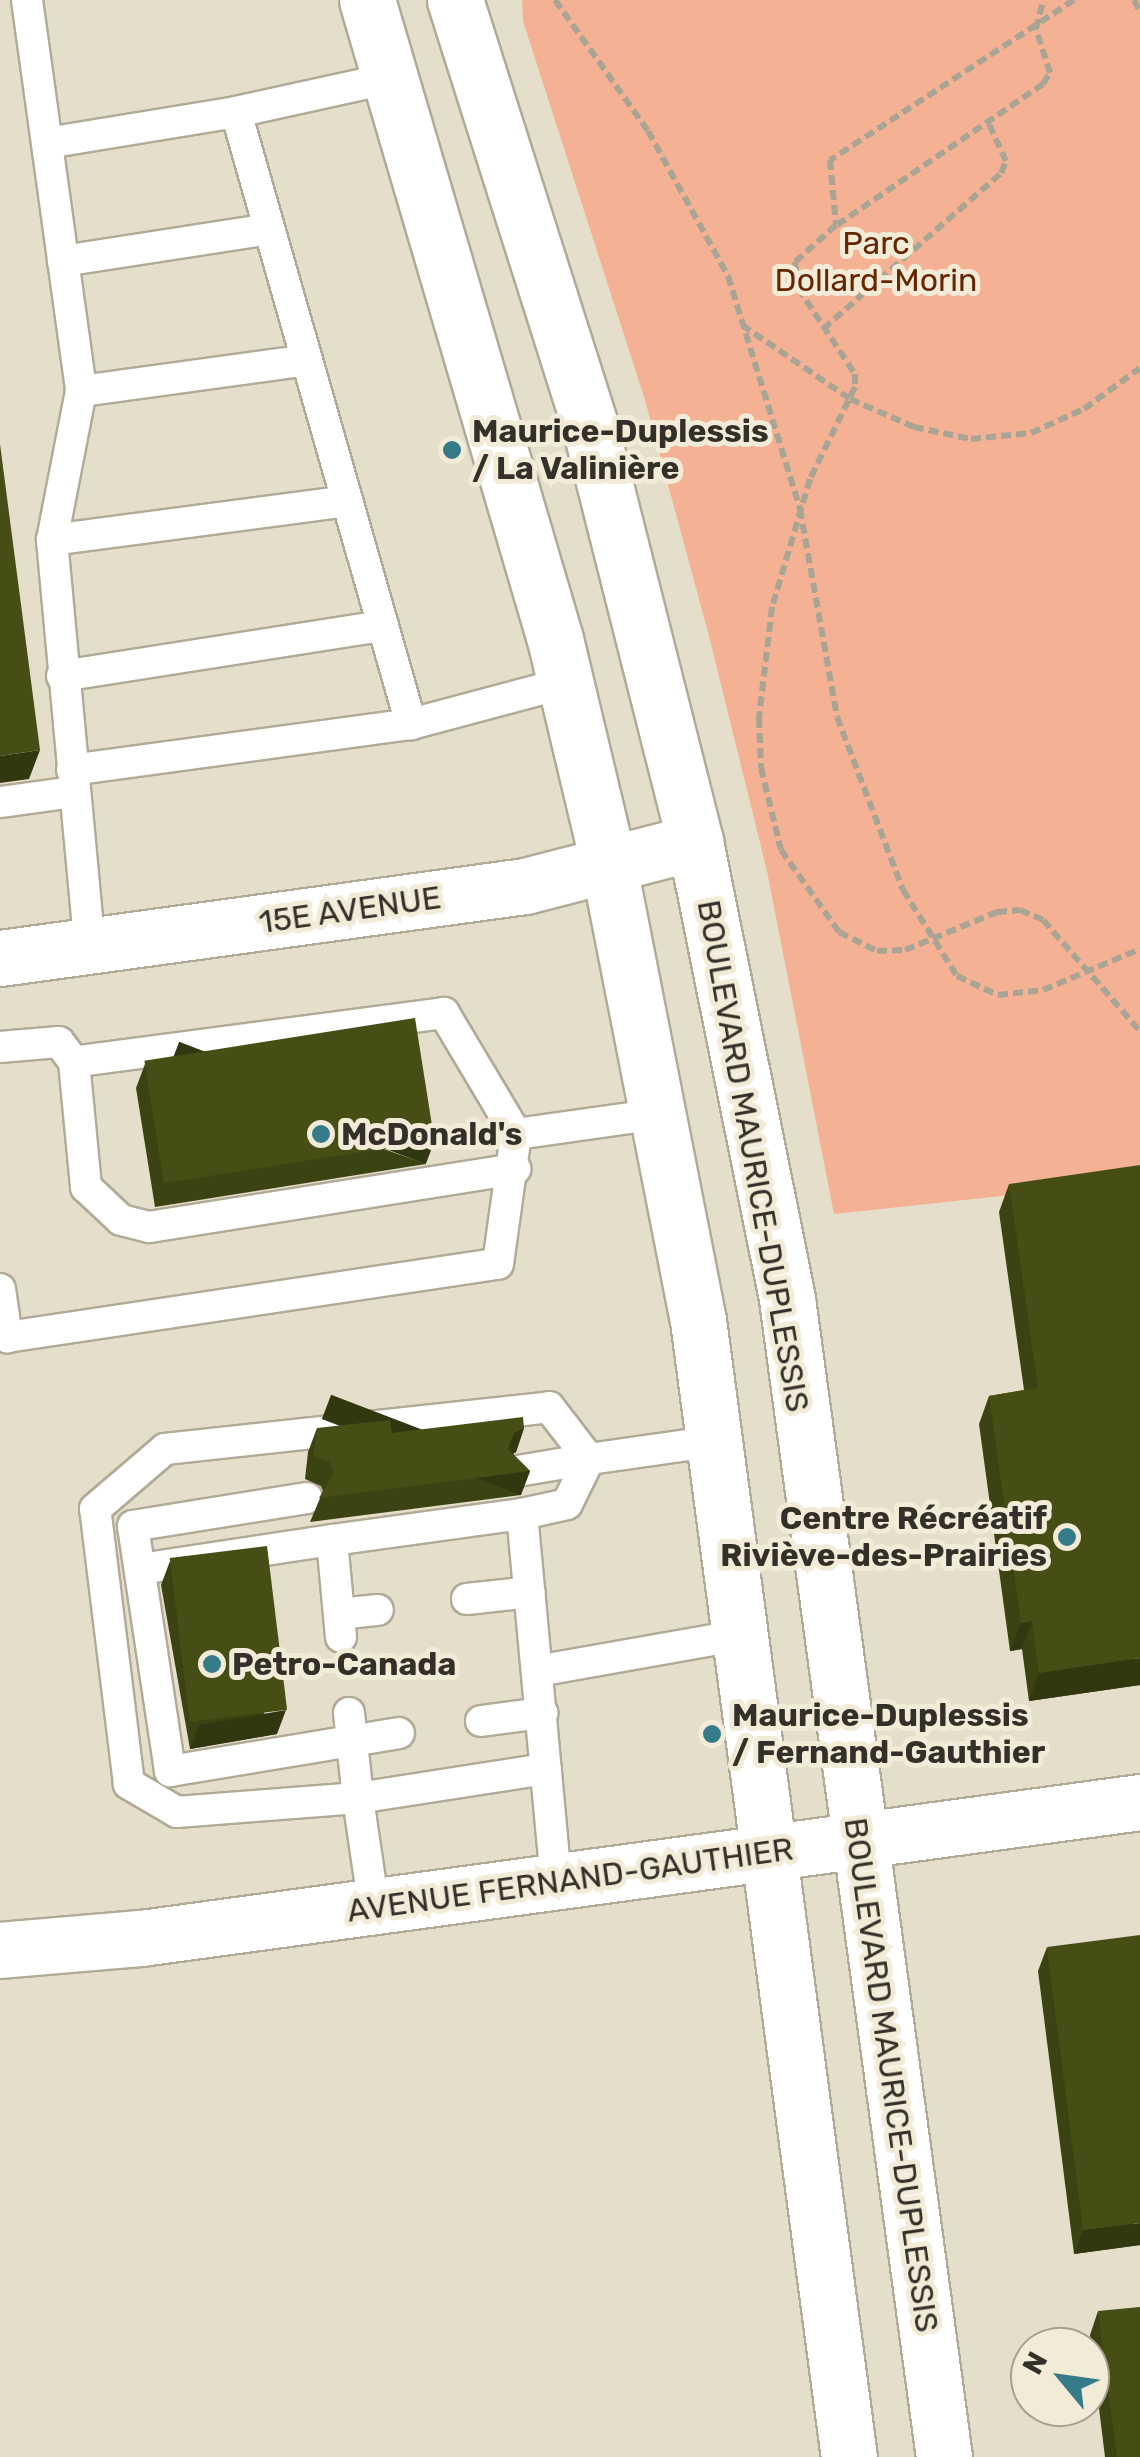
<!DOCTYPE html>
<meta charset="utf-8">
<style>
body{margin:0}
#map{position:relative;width:1140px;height:2457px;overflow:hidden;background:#e5deca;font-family:Rubik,sans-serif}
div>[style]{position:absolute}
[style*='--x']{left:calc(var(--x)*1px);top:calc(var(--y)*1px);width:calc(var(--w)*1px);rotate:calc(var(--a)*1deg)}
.green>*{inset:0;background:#f4b194}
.path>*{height:6px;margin-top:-3px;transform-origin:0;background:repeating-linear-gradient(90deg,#a9a494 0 10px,transparent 0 15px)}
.roads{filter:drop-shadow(2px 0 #b0aa97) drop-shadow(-2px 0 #b0aa97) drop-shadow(0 2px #b0aa97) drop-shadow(0 -2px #b0aa97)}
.service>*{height:30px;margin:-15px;padding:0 15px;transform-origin:15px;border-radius:15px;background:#fff}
.minor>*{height:55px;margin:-27.5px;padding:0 27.5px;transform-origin:27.5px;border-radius:27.5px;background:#fff}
.tertiary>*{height:55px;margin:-27.5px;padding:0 27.5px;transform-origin:27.5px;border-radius:27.5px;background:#fff}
.wall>*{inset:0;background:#3c4313}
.shaded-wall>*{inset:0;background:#31370f;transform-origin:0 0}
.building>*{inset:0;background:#464e16;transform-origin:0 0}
.dots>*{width:28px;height:28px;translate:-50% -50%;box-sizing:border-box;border:5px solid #f2ebd7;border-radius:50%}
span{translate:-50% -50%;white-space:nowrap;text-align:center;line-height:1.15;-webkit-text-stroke:10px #f2ebd7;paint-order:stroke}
.park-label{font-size:32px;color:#662602}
.poi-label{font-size:32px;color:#333029;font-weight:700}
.left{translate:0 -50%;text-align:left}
.right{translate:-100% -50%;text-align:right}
.street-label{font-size:32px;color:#333029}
.north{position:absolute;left:1010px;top:2327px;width:100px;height:100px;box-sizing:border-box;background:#f2ebd7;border:2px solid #a6a091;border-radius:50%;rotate:299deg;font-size:28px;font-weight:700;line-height:40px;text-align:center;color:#333029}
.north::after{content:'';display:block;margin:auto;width:35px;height:45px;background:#367b89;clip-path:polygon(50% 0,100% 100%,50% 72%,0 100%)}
</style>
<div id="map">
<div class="green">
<i style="clip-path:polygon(522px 0,1140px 0,1140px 1181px,834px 1214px,767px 871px,708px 632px,645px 400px,523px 21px)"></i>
</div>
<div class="path">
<i style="--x:555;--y:0;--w:161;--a:54.6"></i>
<i style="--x:648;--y:131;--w:166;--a:61.1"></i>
<i style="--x:728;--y:276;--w:244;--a:72.8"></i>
<i style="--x:800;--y:509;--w:211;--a:79.9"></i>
<i style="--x:837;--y:717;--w:185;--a:69.1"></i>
<i style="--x:903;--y:890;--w:102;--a:57.9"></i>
<i style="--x:957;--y:976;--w:45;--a:24.9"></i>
<i style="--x:998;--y:995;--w:45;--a:-6.3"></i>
<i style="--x:1043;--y:990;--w:105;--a:-22.9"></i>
<i style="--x:1074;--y:0;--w:292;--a:146.7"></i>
<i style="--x:830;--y:160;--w:65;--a:84.7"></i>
<i style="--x:836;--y:225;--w:55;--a:137.9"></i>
<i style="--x:795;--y:262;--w:26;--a:83"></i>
<i style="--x:798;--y:288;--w:103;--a:56.5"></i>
<i style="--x:855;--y:374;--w:13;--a:90"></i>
<i style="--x:855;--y:387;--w:102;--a:116.1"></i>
<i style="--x:810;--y:479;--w:134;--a:106.5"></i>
<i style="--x:772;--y:607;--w:112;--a:96.7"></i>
<i style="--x:759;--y:718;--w:50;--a:87.7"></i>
<i style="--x:761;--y:768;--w:84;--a:76.3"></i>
<i style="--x:781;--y:850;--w:100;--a:54.7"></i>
<i style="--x:839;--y:932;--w:42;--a:26.6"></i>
<i style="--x:877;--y:951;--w:28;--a:-2"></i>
<i style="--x:905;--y:950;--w:100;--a:-22.4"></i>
<i style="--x:997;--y:912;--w:23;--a:-5"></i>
<i style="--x:1020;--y:910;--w:25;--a:23"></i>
<i style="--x:1043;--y:920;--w:147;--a:48.9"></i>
<i style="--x:1134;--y:0;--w:13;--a:63"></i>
<i style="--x:837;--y:225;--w:250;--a:-34.4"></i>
<i style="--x:1043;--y:84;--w:13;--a:-58"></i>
<i style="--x:1050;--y:73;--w:46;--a:-107.7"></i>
<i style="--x:1036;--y:29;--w:30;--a:-76"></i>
<i style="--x:742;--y:325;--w:131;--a:34.4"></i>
<i style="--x:850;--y:399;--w:70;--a:23.6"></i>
<i style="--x:914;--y:427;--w:58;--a:11.9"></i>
<i style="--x:971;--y:439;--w:60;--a:-5.7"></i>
<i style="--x:1031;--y:433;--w:58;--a:-24.4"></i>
<i style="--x:1084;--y:409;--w:69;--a:-36.2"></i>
<i style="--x:823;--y:329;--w:237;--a:-41.2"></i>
<i style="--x:1001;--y:173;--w:13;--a:-67"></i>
<i style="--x:1006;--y:161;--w:43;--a:-114.8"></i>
</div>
<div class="roads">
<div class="service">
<i style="--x:27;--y:0;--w:395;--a:82.1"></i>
<i style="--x:81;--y:391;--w:152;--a:101"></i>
<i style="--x:52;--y:540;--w:408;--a:84.7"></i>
<i style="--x:236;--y:112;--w:158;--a:-12.4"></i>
<i style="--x:47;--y:143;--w:192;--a:-9.3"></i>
<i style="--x:236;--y:112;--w:637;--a:74.04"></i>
<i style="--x:411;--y:724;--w:342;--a:172.3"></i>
<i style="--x:63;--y:261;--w:208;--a:-8.8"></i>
<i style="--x:81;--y:391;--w:228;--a:-7.8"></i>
<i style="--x:52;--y:540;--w:298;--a:-7.5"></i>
<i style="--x:62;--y:676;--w:325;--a:-8.9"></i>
<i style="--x:411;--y:724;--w:159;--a:-14.9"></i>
<i style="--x:0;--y:802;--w:75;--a:-7.7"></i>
<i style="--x:0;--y:1047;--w:59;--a:-4.8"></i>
<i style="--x:59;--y:1042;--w:25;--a:53"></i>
<i style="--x:74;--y:1062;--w:126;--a:84.5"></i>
<i style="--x:86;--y:1187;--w:48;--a:43.3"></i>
<i style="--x:121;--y:1220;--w:29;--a:14"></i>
<i style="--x:149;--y:1227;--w:371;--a:-9"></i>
<i style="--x:516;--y:1134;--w:143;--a:-8"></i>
<i style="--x:0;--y:1289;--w:49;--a:81.7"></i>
<i style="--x:7;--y:1337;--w:496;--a:-8.5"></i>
<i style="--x:498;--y:1264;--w:131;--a:-82.1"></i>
<i style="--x:516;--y:1134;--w:141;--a:-120.8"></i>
<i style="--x:444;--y:1013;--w:373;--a:172.5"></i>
<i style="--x:307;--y:1498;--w:176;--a:170.9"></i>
<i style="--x:133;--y:1526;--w:248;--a:81.4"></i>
<i style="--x:170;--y:1771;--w:232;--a:-9.4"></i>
<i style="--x:140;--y:1569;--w:194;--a:-8.6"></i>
<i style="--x:467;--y:1599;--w:63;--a:-6.3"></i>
<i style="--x:339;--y:1614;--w:39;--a:-6"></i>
<i style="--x:341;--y:1637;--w:97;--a:-95.3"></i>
<i style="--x:332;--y:1540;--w:192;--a:-7.8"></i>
<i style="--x:537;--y:1671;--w:208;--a:-10"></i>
<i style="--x:349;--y:1713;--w:85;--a:84"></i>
<i style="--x:358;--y:1798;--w:190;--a:-8.8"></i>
<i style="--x:481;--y:1721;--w:62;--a:-7.5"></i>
<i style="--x:556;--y:1880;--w:368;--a:-95.3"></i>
<i style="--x:522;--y:1514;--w:46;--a:-12.5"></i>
<i style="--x:567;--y:1504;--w:50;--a:-63.9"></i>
<i style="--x:589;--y:1459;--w:128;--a:-8.1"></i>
<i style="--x:374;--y:1907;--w:110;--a:-98.4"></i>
<i style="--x:358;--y:1798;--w:182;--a:175.6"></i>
<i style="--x:177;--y:1812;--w:56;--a:-149.7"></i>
<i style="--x:129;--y:1784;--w:277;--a:-97"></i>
<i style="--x:95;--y:1509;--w:92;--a:-40.6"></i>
<i style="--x:165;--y:1449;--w:386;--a:-6.2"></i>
<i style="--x:549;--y:1407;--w:66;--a:52.4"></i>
<i style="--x:589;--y:1459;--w:72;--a:170.4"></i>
</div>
<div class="minor">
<i style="--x:0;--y:958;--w:530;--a:-7.81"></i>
<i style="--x:525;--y:886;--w:176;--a:-14.5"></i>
<i style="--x:0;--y:1950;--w:142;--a:-4.9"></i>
<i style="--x:141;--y:1938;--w:1008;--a:-7.75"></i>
</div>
<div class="tertiary">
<i style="--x:367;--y:0;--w:666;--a:73.61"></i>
<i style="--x:555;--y:639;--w:229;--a:76.6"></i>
<i style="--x:608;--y:862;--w:467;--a:78.9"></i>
<i style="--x:698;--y:1320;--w:1147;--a:82.44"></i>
<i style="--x:455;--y:0;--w:451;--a:72.4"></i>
<i style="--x:591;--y:430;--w:425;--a:75.8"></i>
<i style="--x:695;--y:842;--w:466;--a:78.6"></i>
<i style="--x:787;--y:1299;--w:1169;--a:82.28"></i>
</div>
</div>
<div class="wall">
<i style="clip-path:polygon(145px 1064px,426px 1164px,155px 1207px,136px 1088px)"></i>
<i style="clip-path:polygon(1009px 1184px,1140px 1685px,1029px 1701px,1022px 1649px,1010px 1651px,979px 1424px,989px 1396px,1024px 1390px,999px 1212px)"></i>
<i style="clip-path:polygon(317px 1428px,392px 1433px,524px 1428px,516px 1452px,513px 1454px,530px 1471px,521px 1495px,310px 1522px,323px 1491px,321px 1486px,305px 1479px,308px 1452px)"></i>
<i style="clip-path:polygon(170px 1561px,277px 1734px,190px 1749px,161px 1585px)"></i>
<i style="clip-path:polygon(1047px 1947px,1140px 2245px,1074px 2254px,1038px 1971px)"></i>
<i style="clip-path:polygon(1098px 2311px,1140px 2457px,1105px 2457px,1090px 2335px)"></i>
</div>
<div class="shaded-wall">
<i style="clip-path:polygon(40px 750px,29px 779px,0 783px,0 756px)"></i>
<i style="left:435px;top:1140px;width:26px;height:274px;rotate:111deg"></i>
<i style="clip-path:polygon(524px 1428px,516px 1452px,505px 1457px,514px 1433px)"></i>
<i style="left:530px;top:1471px;width:26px;height:213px;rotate:111deg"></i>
<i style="clip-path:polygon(1032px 1621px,1022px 1649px,1010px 1651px,1021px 1623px)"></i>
<i style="clip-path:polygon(1140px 1658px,1140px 1685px,1029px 1701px,1039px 1673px)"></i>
<i style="clip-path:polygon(286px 1710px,277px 1734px,190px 1749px,199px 1725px)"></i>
<i style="clip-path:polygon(1140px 2223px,1140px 2245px,1074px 2254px,1083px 2230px)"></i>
</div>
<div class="building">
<i style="clip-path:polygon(0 444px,40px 750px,0 756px)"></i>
<i style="left:415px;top:1018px;width:124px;height:274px;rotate:81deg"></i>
<i style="clip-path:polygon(1140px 1165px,1140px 1658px,1039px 1673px,1032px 1621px,1021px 1623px,989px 1396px,1038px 1388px,1009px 1184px)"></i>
<i style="clip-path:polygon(523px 1417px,524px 1428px,514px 1433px,508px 1449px,530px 1471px,319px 1498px,334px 1472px,330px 1462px,313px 1456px,317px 1428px,390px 1420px,392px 1433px)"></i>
<i style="left:267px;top:1546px;width:165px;height:98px;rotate:83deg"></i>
<i style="clip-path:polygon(1140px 1935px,1140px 2223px,1083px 2230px,1047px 1947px)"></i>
<i style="clip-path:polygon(1140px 2307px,1140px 2457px,1117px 2457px,1098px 2311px)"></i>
</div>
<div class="dots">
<i style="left:452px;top:450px;background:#367b89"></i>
<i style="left:321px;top:1134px;background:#367b89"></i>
<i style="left:1067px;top:1537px;background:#367b89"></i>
<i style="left:212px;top:1664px;background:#367b89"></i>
<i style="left:712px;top:1734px;background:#367b89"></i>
</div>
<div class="park-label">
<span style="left:876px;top:262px">Parc<br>Dollard-Morin</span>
</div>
<div class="poi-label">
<span class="left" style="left:472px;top:450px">Maurice-Duplessis<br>/ La Valinière</span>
<span class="left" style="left:341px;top:1134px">McDonald's</span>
<span class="right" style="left:1047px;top:1537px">Centre Récréatif<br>Riviève-des-Prairies</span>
<span class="left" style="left:232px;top:1664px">Petro-Canada</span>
<span class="left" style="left:732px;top:1734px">Maurice-Duplessis<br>/ Fernand-Gauthier</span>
</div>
<div class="street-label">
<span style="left:350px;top:910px;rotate:-8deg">15E AVENUE</span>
<span style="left:753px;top:1156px;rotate:80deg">BOULEVARD MAURICE-DUPLESSIS</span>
<span style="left:570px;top:1880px;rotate:-8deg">AVENUE FERNAND-GAUTHIER</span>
<span style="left:891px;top:2075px;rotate:82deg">BOULEVARD MAURICE-DUPLESSIS</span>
</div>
<div class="north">N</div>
</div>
